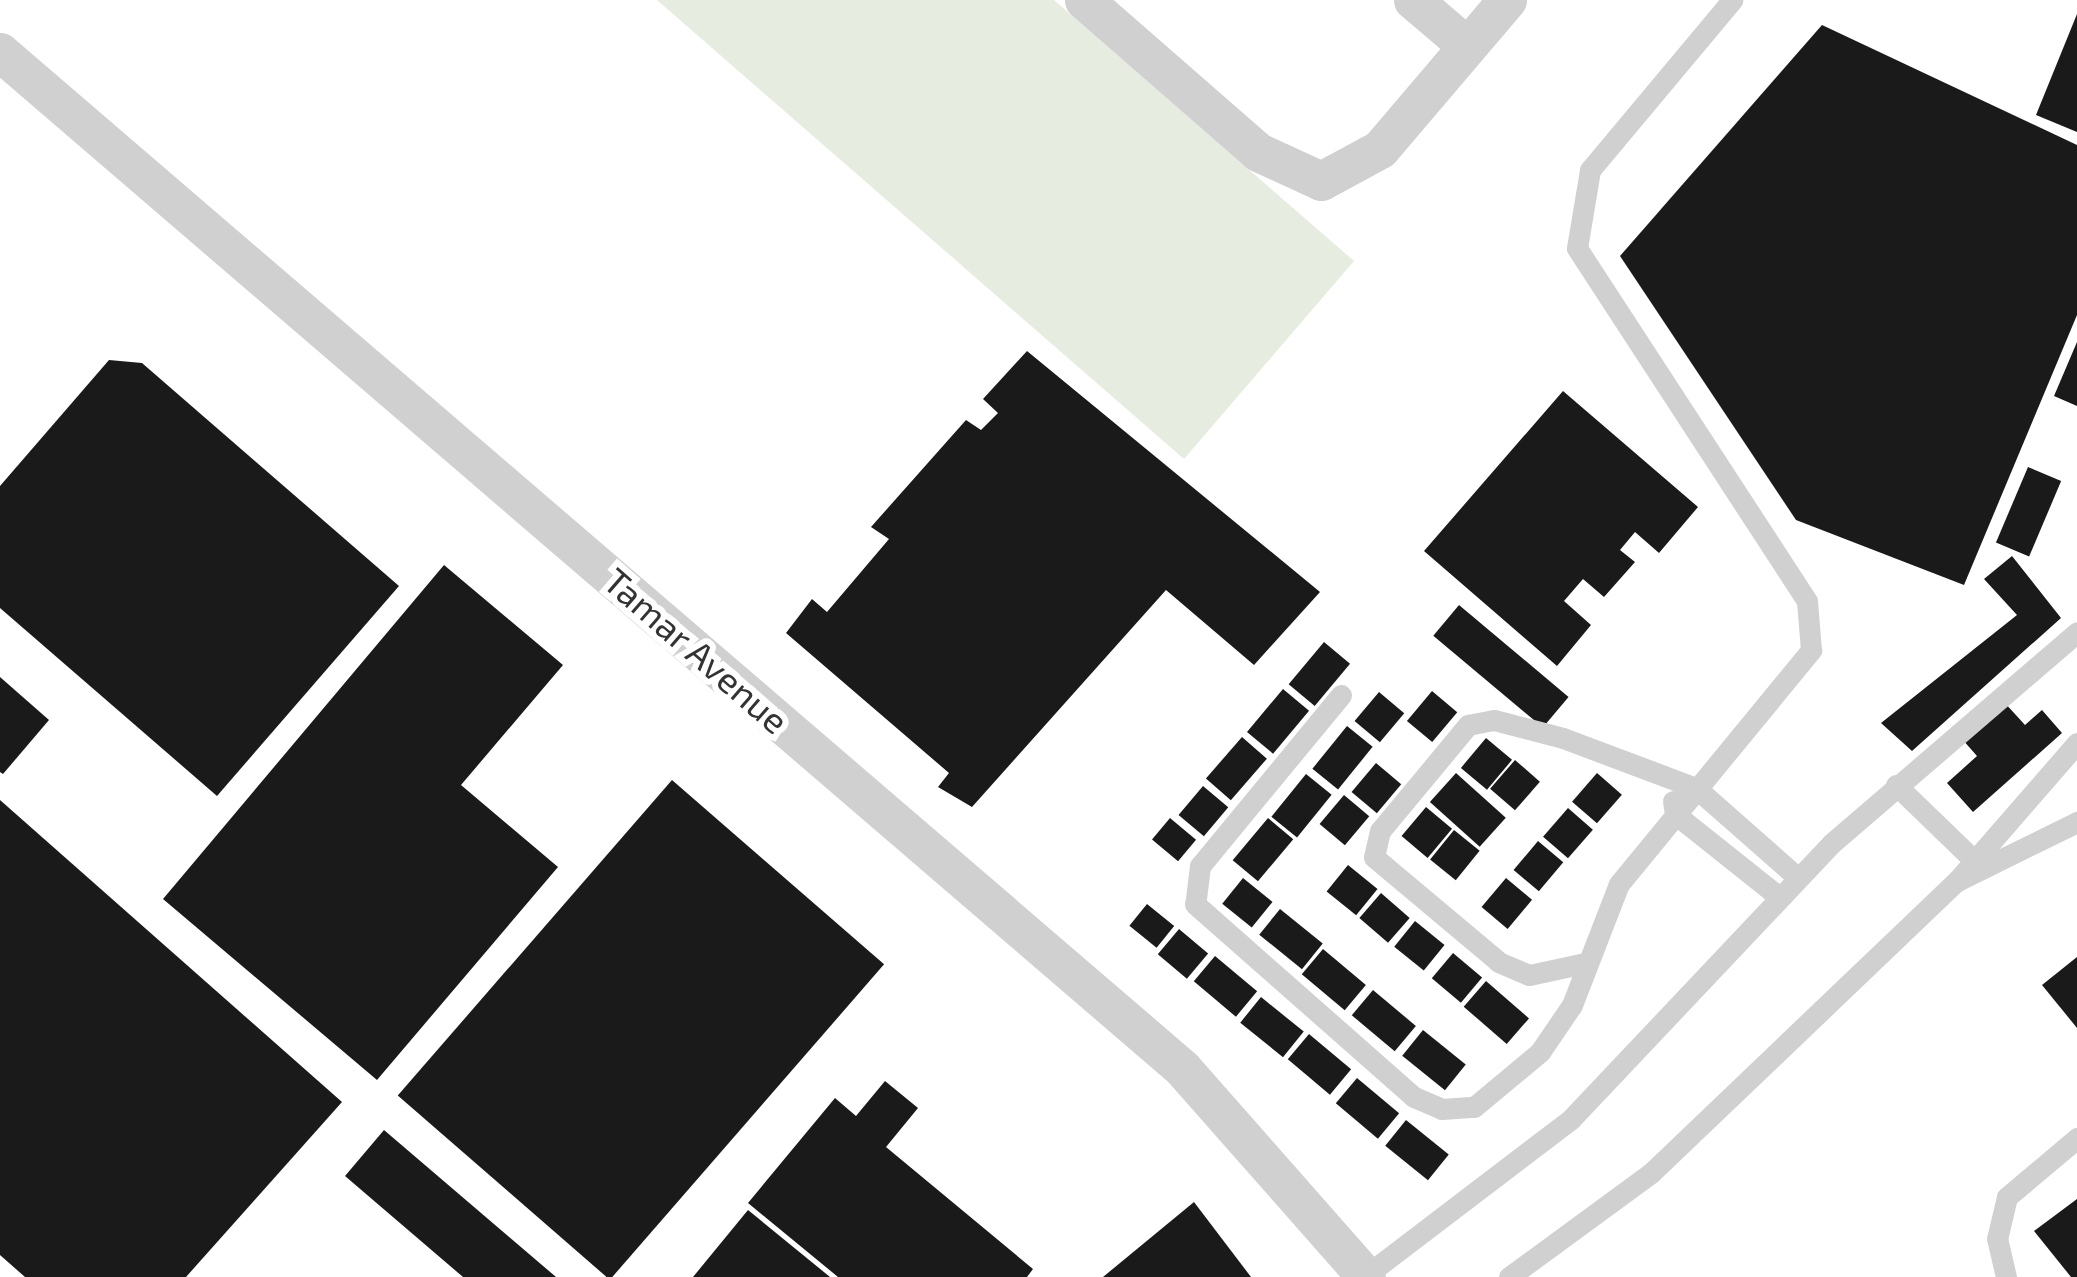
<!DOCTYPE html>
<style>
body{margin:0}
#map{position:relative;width:2077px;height:1277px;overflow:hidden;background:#fff;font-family:"Exo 2",sans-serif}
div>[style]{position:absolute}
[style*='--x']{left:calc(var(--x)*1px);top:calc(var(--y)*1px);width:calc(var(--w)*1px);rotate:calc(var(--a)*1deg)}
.green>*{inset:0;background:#e6ecdf}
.building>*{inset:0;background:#1a1a1a;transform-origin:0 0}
.lane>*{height:21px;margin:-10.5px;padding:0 10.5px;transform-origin:10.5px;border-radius:10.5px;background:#d0d0d0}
.street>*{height:39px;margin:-19.5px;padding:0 19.5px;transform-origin:19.5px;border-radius:19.5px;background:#d0d0d0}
span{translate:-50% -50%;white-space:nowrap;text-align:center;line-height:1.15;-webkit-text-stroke:12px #fff;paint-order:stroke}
.street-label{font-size:36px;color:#333}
</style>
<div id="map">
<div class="green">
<i style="clip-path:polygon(657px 0,1054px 0,1354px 261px,1184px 459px)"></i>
</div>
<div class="building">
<i style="clip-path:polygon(2077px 14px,2077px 132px,2036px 115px)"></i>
<i style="clip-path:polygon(1822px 25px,2077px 145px,2077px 315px,1964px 585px,1796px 520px,1620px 256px)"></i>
<i style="clip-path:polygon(2077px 342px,2077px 406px,2054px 396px)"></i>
<i style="clip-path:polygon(1027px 351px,1320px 592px,1254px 665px,1166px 590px,972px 807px,938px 787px,949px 773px,786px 633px,812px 599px,827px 612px,889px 539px,871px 527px,966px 420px,981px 430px,998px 413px,983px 399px)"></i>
<i style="clip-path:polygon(109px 360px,142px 363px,399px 586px,217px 796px,0 608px,0 486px)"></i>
<i style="clip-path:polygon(1563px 391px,1698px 507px,1659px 553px,1635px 532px,1620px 550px,1635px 562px,1604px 597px,1583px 579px,1564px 601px,1591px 625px,1557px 666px,1424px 551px)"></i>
<i style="left:2028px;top:467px;width:36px;height:82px;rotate:23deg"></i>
<i style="clip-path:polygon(2012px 556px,2061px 618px,1912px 751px,1881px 723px,2017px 615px,1984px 579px)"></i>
<i style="clip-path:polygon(444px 565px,563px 665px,461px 785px,558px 867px,377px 1080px,163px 899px)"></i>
<i style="left:1459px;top:605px;width:143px;height:40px;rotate:40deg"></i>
<i style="left:1324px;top:642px;width:34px;height:55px;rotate:40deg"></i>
<i style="clip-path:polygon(0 677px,49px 720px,3px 774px,0 772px)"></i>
<i style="left:1283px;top:689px;width:34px;height:56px;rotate:40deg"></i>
<i style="left:1432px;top:691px;width:33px;height:39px;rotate:40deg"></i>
<i style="left:1379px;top:692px;width:33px;height:38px;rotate:40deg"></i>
<i style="clip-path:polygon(2004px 702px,2025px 725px,2042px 710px,2062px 733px,1973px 812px,1947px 783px,1977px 756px,1962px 739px)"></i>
<i style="left:1347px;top:726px;width:33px;height:55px;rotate:39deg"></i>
<i style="left:1242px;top:737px;width:33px;height:55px;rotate:41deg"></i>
<i style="left:1486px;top:738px;width:34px;height:39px;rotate:40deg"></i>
<i style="left:1515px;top:760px;width:33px;height:38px;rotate:41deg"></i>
<i style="left:1376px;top:763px;width:33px;height:38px;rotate:40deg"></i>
<i style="left:1456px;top:773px;width:67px;height:39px;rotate:42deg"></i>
<i style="left:1597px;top:773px;width:33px;height:38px;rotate:41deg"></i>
<i style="left:1306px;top:774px;width:33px;height:55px;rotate:39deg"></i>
<i style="left:672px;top:780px;width:281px;height:418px;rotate:41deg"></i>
<i style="left:1203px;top:786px;width:33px;height:38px;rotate:40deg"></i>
<i style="left:1344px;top:795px;width:33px;height:38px;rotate:40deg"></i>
<i style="clip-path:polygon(0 800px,342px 1102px,186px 1277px,25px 1277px,0 1255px)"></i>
<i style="left:1426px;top:807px;width:34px;height:38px;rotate:40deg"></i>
<i style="left:1568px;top:808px;width:33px;height:38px;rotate:41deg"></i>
<i style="left:1170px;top:818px;width:34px;height:28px;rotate:40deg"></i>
<i style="left:1268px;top:818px;width:33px;height:55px;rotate:40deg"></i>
<i style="left:1454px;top:830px;width:33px;height:38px;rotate:39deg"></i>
<i style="left:1538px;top:841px;width:33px;height:38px;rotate:40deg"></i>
<i style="left:1348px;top:865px;width:38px;height:34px;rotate:39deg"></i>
<i style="left:1243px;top:878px;width:38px;height:33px;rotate:39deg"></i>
<i style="left:1506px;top:878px;width:34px;height:38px;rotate:40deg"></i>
<i style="left:1381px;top:893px;width:38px;height:33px;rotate:41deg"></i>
<i style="left:1147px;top:904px;width:35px;height:28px;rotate:39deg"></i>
<i style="left:1280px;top:909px;width:55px;height:33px;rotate:39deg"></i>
<i style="left:1415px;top:921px;width:38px;height:33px;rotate:39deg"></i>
<i style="left:1179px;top:929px;width:38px;height:33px;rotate:40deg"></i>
<i style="left:1323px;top:949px;width:56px;height:33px;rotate:40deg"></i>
<i style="left:1453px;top:953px;width:38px;height:33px;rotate:40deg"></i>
<i style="left:1215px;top:956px;width:55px;height:33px;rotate:40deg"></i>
<i style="clip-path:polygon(2077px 957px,2077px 1028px,2042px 985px)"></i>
<i style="left:1486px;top:981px;width:57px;height:34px;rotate:41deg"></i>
<i style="left:1373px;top:990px;width:56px;height:33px;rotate:40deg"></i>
<i style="left:1261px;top:997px;width:55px;height:33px;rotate:39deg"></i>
<i style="left:1423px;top:1030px;width:55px;height:33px;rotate:39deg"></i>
<i style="left:1309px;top:1034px;width:55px;height:33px;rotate:40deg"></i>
<i style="left:1357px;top:1078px;width:55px;height:33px;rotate:40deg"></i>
<i style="clip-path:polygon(885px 1081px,918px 1108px,886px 1147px,1033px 1269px,1027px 1277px,838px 1277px,748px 1203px,835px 1098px,856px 1116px)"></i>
<i style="left:1406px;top:1120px;width:55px;height:33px;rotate:39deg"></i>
<i style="clip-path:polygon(384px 1130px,556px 1277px,463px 1277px,345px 1176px)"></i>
<i style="clip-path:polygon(2077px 1199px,2077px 1277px,2071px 1277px,2034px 1231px)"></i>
<i style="clip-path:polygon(1194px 1202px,1251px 1277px,1103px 1277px)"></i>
<i style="clip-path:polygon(748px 1210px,830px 1277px,693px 1277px)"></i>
</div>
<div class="lane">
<i style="--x:1341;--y:695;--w:222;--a:129.5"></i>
<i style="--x:1200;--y:866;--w:38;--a:97"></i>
<i style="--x:1195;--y:904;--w:292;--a:41.4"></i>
<i style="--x:1414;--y:1097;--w:30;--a:23"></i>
<i style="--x:1442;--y:1109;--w:32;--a:-4"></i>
<i style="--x:1474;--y:1107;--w:86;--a:-39.8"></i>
<i style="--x:1540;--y:1052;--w:57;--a:-55.8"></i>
<i style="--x:1572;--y:1005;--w:130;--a:-68.8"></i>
<i style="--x:1619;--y:884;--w:303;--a:-50.6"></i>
<i style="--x:1811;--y:650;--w:49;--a:-94.7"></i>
<i style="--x:1807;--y:601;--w:421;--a:-123.1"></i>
<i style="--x:1577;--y:248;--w:79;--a:-80.5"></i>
<i style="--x:1590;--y:170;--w:222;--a:-50.1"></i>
<i style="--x:1896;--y:785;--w:120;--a:44"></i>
<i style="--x:1673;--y:801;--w:13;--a:81"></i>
<i style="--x:1675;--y:814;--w:132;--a:38.5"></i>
<i style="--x:1957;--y:881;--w:183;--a:-49"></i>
<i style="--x:1585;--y:963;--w:57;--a:167.9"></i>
<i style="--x:1529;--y:975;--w:33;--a:-157"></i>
<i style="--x:1499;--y:962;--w:163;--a:-140"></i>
<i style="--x:1374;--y:857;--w:27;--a:-77"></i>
<i style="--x:1380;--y:831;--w:138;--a:-50.3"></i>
<i style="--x:1468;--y:725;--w:26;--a:-11"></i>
<i style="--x:1494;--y:720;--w:71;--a:14.6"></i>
<i style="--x:1563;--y:738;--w:142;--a:20.6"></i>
<i style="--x:1696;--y:788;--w:135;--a:41.4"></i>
<i style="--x:1365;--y:1276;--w:259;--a:-37.3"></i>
<i style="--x:1571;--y:1119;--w:380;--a:-46.6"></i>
<i style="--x:1832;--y:843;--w:323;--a:-40.7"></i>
<i style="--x:1509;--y:1277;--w:176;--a:-36.2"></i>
<i style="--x:1651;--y:1173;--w:423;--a:-43.7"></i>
<i style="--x:1957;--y:881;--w:134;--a:-26.2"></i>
<i style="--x:2006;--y:1277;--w:39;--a:-103"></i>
<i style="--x:1997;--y:1239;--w:43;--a:-76.6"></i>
<i style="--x:2007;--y:1197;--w:92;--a:-40.1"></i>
</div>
<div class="street">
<i style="--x:1084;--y:0;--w:231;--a:41.1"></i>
<i style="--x:1258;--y:152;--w:69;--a:24.7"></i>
<i style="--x:1321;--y:181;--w:67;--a:-28.5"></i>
<i style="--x:1380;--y:149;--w:196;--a:-49.6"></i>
<i style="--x:1413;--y:0;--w:71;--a:40.4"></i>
<i style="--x:0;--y:52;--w:1559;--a:40.68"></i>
<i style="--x:1182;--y:1068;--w:278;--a:48.6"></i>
</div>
<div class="street-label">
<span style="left:697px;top:650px;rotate:41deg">Tamar Avenue</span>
</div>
</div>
